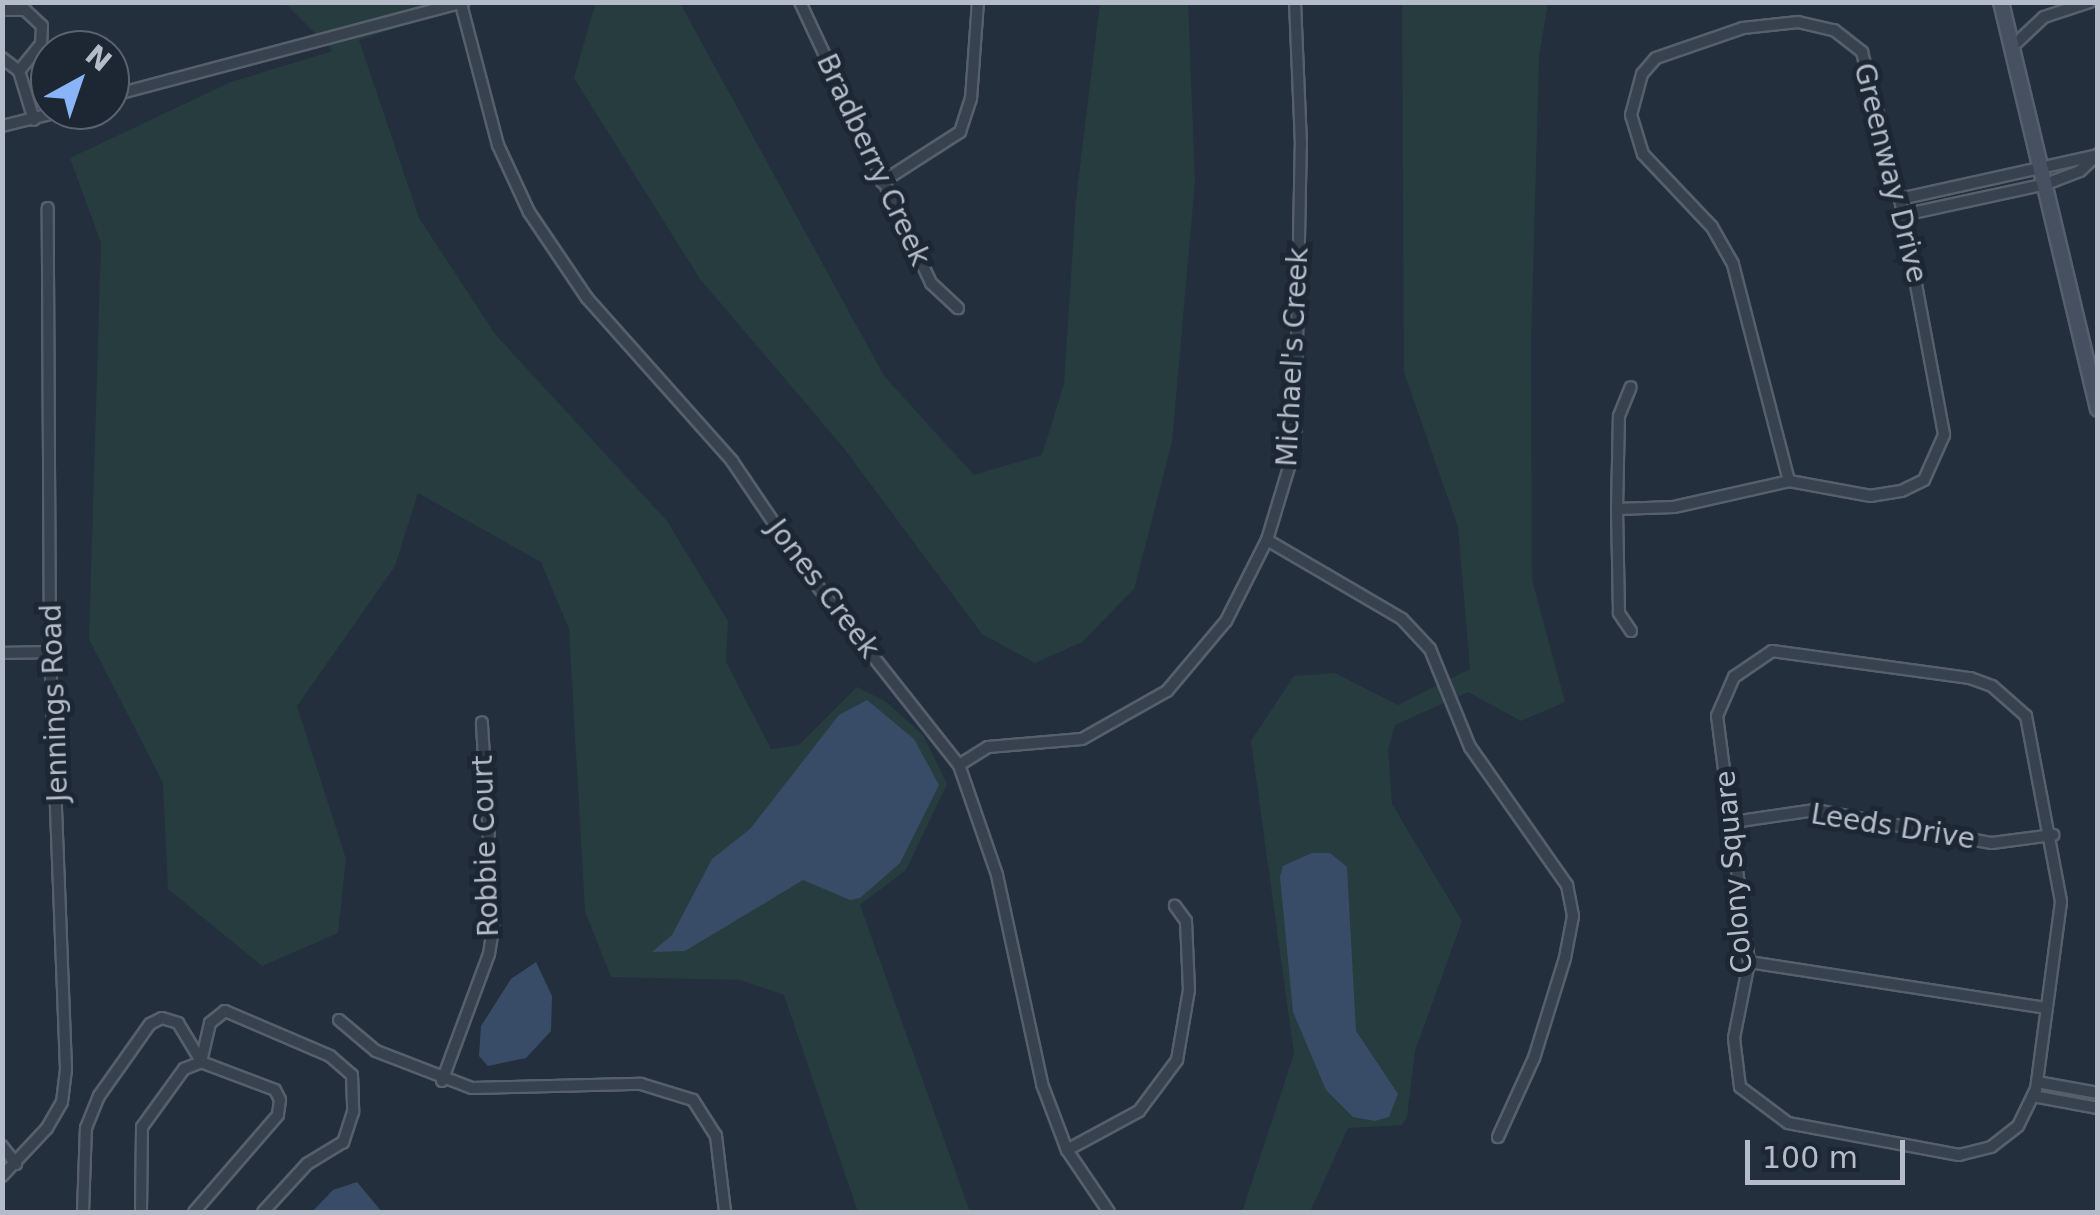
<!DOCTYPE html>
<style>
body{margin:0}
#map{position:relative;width:2100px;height:1215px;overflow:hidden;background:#242f3e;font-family:"DejaVu Sans",sans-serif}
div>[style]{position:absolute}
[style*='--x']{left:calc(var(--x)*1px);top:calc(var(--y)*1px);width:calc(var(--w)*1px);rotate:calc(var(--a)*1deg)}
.green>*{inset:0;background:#263c3f}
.water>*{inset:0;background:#394c67}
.roads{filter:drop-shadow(2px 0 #565f6c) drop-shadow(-2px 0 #565f6c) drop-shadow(0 2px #565f6c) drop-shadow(0 -2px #565f6c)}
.street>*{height:10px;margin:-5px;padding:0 5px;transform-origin:5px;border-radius:5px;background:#38414e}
.secondary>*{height:14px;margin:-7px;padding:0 7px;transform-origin:7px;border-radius:7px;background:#465061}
span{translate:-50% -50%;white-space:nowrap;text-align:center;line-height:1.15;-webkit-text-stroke:10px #1d2633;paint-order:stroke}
.street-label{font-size:28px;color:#b4bcc9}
.frame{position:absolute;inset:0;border:5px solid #b4bcc9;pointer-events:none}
.north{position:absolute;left:30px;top:30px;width:100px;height:100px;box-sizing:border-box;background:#1d2633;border:2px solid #59626f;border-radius:50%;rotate:40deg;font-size:28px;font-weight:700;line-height:40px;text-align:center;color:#b4bcc9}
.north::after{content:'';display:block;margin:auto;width:35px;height:45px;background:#8ab4f8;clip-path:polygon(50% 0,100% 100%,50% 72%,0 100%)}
.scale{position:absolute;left:1745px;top:1140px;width:160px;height:45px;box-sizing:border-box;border:5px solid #b4bcc9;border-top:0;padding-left:12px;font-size:30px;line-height:35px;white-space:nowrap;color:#b4bcc9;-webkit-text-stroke:8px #1d2633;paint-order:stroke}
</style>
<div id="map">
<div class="green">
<i style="clip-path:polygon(596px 2px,680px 3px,884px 376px,974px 475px,1042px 455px,1064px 384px,1076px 200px,1100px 3px,1188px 3px,1195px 182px,1172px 442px,1134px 589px,1082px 642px,1035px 663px,982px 634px,843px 447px,700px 279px,574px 78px)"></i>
<i style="clip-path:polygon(285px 3px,473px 3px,359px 40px,419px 218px,495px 334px,667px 521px,728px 621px,726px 662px,771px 749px,799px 745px,857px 687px,885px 701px,923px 735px,947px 784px,906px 870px,860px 905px,970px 1212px,858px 1212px,784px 995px,740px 980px,611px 977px,585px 911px,569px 629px,541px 562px,418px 493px,395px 566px,297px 706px,346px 859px,338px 933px,262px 966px,168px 889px,163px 783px,89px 639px,101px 243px,70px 158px,231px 82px,333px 51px)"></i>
<i style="clip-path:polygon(1402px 3px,1548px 3px,1539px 57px,1531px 344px,1532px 580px,1565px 702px,1521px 721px,1468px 692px,1395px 725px,1388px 749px,1392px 804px,1462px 921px,1415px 1051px,1407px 1117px,1402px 1125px,1348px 1128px,1310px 1212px,1242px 1212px,1294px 1054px,1251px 741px,1294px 676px,1335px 673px,1398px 705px,1470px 669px,1458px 527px,1404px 372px)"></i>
</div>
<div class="water">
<i style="clip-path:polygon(867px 700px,914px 739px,939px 785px,900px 863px,860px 898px,850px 900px,803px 880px,685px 951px,652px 952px,672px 935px,712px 859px,750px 829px,839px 715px)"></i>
<i style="clip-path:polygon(1312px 853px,1330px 853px,1347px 867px,1356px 1031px,1398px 1094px,1389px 1117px,1375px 1121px,1353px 1117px,1326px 1090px,1293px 1012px,1280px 877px,1283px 866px)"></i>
<i style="clip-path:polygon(536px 962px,552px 996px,551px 1031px,526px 1058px,488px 1066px,479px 1056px,481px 1026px,511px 979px)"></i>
<i style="clip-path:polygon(357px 1182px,382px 1212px,312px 1212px,333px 1190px)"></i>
</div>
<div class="roads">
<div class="street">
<i style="--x:800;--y:2;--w:310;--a:65"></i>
<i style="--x:931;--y:283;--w:37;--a:43"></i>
<i style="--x:461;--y:4;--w:146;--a:75.3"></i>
<i style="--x:498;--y:145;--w:74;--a:65.2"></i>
<i style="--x:529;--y:212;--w:104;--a:56"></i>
<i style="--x:587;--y:298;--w:218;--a:48.3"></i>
<i style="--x:732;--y:461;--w:143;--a:55.9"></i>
<i style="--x:812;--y:579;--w:237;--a:51.7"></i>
<i style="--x:959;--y:765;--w:116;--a:70.9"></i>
<i style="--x:997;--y:875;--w:214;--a:77.8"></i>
<i style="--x:1042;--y:1084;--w:71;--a:69.3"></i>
<i style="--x:1067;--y:1150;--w:75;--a:55.9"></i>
<i style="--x:2;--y:10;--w:23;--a:0"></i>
<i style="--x:25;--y:10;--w:23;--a:43"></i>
<i style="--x:42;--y:26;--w:18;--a:93"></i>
<i style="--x:41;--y:44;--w:35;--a:129"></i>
<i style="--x:1798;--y:22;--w:37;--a:13"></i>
<i style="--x:1834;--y:30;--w:36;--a:38"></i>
<i style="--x:1862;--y:52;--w:152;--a:75.5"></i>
<i style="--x:1900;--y:199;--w:240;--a:79.4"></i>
<i style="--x:1944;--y:435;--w:49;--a:114"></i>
<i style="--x:1924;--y:480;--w:25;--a:154"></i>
<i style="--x:1901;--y:491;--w:30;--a:171"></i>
<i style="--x:1871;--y:496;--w:83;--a:-169.6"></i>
<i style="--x:1789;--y:481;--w:224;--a:-104.5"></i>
<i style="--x:1733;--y:264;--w:43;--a:-119.6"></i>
<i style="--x:1712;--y:227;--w:100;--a:-133.4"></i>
<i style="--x:1643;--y:154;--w:41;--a:-107.1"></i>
<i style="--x:1631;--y:115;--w:42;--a:-75"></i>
<i style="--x:1642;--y:74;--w:21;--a:-49"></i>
<i style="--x:1656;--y:58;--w:92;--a:-19"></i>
<i style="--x:1743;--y:28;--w:55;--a:-6.2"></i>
<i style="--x:2012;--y:47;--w:44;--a:-43.2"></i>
<i style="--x:2044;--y:17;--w:48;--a:-18.1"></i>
<i style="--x:2;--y:58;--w:21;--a:37"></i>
<i style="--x:19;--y:71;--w:51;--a:73"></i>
<i style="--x:110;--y:96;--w:366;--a:-14.9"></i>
<i style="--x:2;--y:126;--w:66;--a:-14"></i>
<i style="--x:882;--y:182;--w:93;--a:-32.7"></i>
<i style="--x:960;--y:132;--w:35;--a:-72"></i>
<i style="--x:971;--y:99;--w:97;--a:-85.9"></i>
<i style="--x:1900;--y:199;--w:199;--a:-12.5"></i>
<i style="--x:1903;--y:215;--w:146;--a:-12.2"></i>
<i style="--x:2046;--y:184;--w:36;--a:-21"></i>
<i style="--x:2080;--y:171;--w:25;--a:-43"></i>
<i style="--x:1617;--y:509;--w:57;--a:-2"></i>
<i style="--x:1674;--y:507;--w:118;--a:-12.7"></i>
<i style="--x:1267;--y:540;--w:156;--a:30.3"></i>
<i style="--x:1402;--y:619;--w:41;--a:47"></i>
<i style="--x:1430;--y:649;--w:106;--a:67.8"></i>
<i style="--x:1470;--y:747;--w:169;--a:54.9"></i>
<i style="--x:1567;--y:885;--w:32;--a:79"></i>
<i style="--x:1573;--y:916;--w:43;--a:100.8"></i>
<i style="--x:1565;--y:958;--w:105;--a:107.2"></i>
<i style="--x:1534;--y:1058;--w:87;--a:114.5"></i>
<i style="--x:1631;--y:631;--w:22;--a:-124"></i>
<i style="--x:1619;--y:613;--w:104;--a:-91.1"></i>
<i style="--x:1617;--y:509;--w:93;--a:-88.8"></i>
<i style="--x:1619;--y:416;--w:31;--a:-68"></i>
<i style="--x:1772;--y:651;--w:200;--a:7.8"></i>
<i style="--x:1970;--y:678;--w:23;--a:20"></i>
<i style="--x:1992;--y:686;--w:45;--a:41.4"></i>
<i style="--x:2026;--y:716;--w:189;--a:79.3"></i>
<i style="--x:2061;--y:902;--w:189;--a:97.6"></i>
<i style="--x:2036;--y:1089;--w:41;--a:115.9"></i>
<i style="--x:2018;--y:1126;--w:34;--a:142"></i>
<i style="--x:1991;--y:1147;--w:33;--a:166"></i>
<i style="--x:1959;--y:1155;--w:174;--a:-169.4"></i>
<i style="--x:1788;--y:1123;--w:60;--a:-143.1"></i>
<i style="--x:1740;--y:1087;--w:49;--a:-97"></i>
<i style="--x:1734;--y:1038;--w:77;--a:-78.8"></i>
<i style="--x:1749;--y:962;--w:248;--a:-97.4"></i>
<i style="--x:1717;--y:716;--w:43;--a:-66.4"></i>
<i style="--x:1734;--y:677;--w:46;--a:-34.4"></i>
<i style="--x:2;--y:653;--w:48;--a:-1.2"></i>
<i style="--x:959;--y:765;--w:34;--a:-32"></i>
<i style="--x:988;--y:747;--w:94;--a:-4.9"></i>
<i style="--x:1082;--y:739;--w:98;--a:-29.5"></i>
<i style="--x:1167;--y:691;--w:92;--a:-49.9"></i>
<i style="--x:1226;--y:621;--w:91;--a:-63.2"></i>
<i style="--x:1267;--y:540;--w:97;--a:-73.2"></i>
<i style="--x:1295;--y:447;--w:302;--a:-88.9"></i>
<i style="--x:1301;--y:145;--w:143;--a:-92.4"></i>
<i style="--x:1733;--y:822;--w:83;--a:-8.3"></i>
<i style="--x:1815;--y:810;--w:180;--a:10.6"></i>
<i style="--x:1992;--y:843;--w:62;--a:-7.5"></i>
<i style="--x:1749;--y:962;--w:300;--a:8.8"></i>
<i style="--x:339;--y:1020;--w:48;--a:40"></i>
<i style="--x:376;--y:1051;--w:103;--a:21.1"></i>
<i style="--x:472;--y:1088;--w:169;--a:-1.4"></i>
<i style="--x:641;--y:1084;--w:54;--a:17.1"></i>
<i style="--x:693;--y:1100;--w:43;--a:57.4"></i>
<i style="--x:716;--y:1136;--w:77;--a:83.2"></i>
<i style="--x:201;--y:1062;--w:40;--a:-77"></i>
<i style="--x:210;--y:1023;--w:19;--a:-39"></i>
<i style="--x:225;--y:1011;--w:114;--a:23.2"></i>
<i style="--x:330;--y:1056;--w:29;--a:41"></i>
<i style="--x:352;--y:1075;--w:37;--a:88"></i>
<i style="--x:353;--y:1112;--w:32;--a:108"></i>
<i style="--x:343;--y:1142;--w:42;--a:148.6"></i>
<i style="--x:307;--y:1164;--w:65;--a:132.5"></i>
<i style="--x:442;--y:1081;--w:135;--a:-69.7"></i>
<i style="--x:489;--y:954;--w:33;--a:-81"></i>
<i style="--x:494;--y:921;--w:199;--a:-93.5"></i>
<i style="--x:2037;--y:1082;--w:62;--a:10.2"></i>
<i style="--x:2033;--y:1096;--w:66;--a:10.5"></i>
<i style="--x:2;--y:1146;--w:23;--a:52"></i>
<i style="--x:1067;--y:1150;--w:82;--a:-28.4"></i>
<i style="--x:1139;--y:1111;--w:64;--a:-53.3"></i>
<i style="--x:1177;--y:1060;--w:71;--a:-80.3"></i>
<i style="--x:1189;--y:990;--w:69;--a:-92.5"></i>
<i style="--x:1186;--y:921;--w:19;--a:-126"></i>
<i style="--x:2;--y:1176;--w:66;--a:-46.8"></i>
<i style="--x:47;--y:1128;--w:30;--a:-60"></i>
<i style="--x:62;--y:1102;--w:33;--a:-83"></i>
<i style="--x:66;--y:1069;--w:417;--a:-92.2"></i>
<i style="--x:50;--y:652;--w:444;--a:-90.3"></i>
<i style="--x:83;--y:1212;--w:84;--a:-88"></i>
<i style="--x:86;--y:1128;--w:35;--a:-68"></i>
<i style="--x:99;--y:1096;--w:88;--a:-54.7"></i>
<i style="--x:150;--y:1024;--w:13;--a:-27"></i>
<i style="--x:162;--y:1018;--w:17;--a:17"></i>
<i style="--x:178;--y:1023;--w:44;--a:58.8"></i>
<i style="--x:141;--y:1212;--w:85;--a:-89.3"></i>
<i style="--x:142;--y:1127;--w:72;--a:-54.1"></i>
<i style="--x:184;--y:1069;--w:18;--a:-22"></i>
<i style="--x:201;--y:1062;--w:79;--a:20.7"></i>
<i style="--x:275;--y:1090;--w:11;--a:63"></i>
<i style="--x:280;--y:1100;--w:15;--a:98"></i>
<i style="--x:278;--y:1115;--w:128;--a:130.9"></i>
</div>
<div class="secondary">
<i style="--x:2001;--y:2;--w:418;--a:76.6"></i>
</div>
</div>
<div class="street-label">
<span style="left:873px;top:160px;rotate:65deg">Bradberry Creek</span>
<span style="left:1890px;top:173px;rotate:76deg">Greenway Drive</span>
<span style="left:1293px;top:357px;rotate:-87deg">Michael's Creek</span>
<span style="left:823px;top:589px;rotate:53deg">Jones Creek</span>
<span style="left:55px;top:703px;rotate:-92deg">Jennings Road</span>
<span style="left:1893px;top:827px;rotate:9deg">Leeds Drive</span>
<span style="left:486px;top:846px;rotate:-92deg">Robbie Court</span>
<span style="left:1734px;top:872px;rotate:-95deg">Colony Square</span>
</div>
<div class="frame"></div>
<div class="north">N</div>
<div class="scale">100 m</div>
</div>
